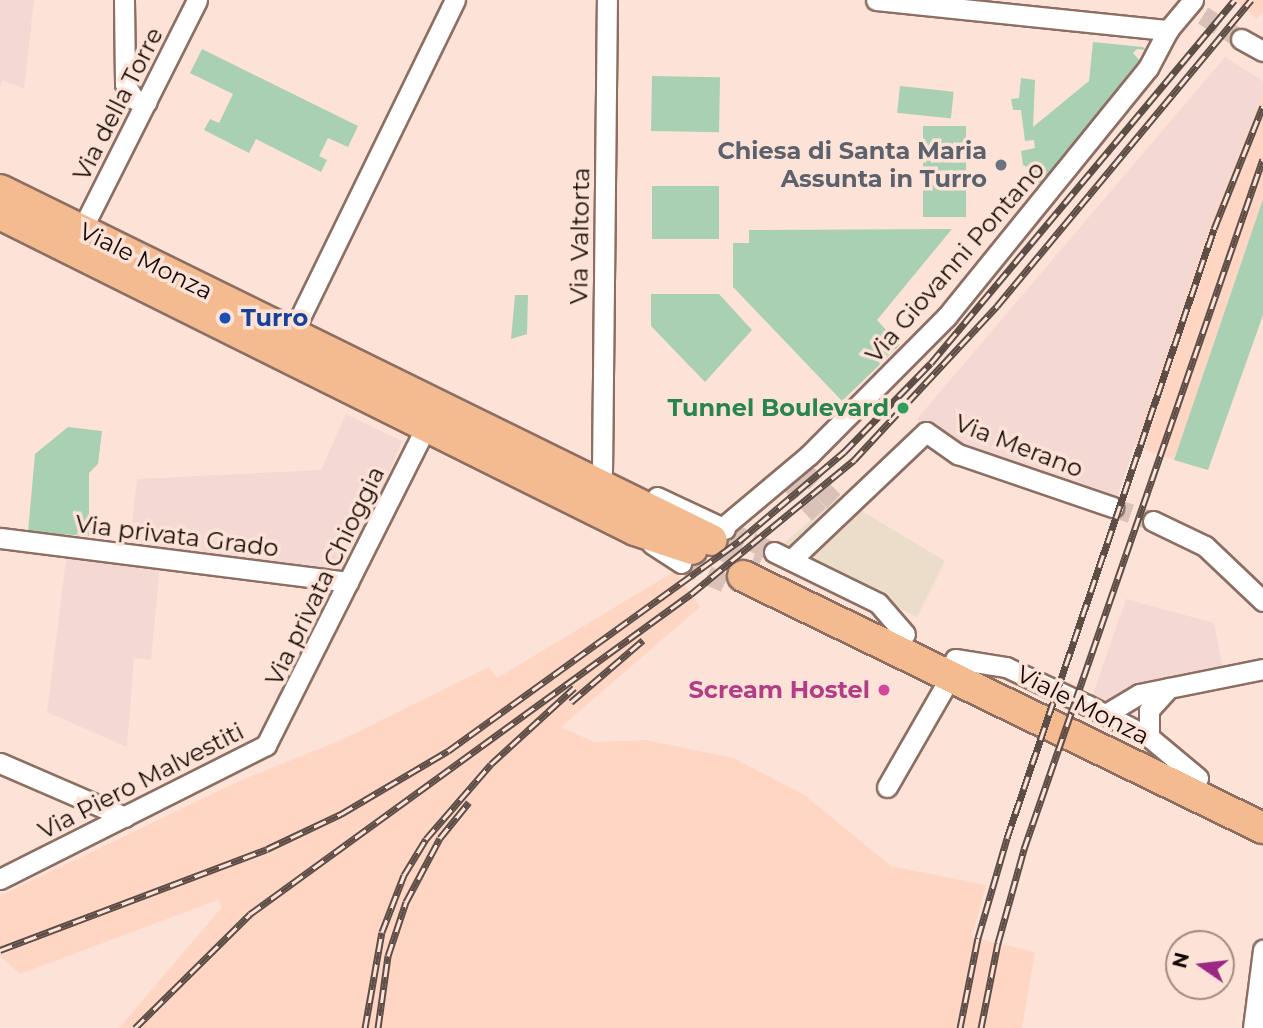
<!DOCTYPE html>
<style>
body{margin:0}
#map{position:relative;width:1263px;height:1028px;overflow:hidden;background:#fde3d7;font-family:Montserrat,sans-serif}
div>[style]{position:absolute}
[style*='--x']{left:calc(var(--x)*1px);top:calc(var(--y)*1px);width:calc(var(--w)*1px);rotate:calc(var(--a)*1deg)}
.commercial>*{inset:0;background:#ecdcca}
.industrial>*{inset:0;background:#f3d8d3}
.built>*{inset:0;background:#fed6c3}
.green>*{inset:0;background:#a9d0b3;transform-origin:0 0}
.street-tunnel>*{height:19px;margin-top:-9.5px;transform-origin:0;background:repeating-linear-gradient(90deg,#dac2b8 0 19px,transparent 0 29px)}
.primary-tunnel>*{height:30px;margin-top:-15px;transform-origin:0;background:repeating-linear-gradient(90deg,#dac2b8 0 30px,transparent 0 45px)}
.roads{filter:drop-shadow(2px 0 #8c6f62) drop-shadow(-2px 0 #8c6f62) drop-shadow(0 2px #8c6f62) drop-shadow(0 -2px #8c6f62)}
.street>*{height:19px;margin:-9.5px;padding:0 9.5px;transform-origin:9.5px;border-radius:9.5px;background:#fff}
.primary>*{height:30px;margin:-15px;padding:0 15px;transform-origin:15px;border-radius:15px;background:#f4bb91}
.rail>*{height:7px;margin-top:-3.5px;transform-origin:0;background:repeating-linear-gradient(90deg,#fde3d7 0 13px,#5d4d47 0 26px);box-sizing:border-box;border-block:2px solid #5d4d47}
.dots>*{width:19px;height:19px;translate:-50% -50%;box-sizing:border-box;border:4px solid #fde3d7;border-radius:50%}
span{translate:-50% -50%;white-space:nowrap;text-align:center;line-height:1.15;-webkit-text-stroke:7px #fde3d7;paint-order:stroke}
.street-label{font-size:24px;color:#140905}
.worship-label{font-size:24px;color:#5b616d;font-weight:700}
.right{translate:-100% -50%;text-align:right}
.transit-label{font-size:24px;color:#164399;font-weight:700}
.left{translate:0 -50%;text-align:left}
.leisure-label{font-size:24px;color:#27864d;font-weight:700}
.hotel-label{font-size:24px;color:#b23c85;font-weight:700}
.north{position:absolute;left:1165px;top:930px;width:70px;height:70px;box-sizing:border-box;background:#fde3d7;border:2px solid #a08c83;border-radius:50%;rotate:284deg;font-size:19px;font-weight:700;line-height:28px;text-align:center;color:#140905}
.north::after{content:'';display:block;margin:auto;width:24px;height:32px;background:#9a2784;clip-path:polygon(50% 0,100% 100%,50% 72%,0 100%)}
</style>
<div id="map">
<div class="commercial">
<i style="clip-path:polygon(838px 497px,945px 561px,917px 617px,778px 548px)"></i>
</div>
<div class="industrial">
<i style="clip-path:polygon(0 0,34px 0,24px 89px,3px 80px,0 87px)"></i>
<i style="clip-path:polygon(1225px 57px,1263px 81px,1263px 93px,1205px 238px,1114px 506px,946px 447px,917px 419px)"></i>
<i style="clip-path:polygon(346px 414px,402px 441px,346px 579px,161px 554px,151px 660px,134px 658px,127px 747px,47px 712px,68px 543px,129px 550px,137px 479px,321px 470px)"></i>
<i style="clip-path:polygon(1126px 599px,1214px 623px,1225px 680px,1118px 707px,1091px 700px)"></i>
</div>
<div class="built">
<i style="clip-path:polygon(1234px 0,1263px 0,1263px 12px,1257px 19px)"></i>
<i style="clip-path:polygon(1263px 93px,1263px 199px,1174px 460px,1134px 446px,1205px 238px)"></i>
<i style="clip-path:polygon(675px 571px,700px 607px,561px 727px,594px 742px,646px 740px,733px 758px,803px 794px,891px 866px,986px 885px,972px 937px,1035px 952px,1022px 1028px,119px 1028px,222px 907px,218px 900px,20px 974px,0 956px,0 896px,239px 781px,341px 740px,489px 667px,497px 678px)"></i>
</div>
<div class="green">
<i style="clip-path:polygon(1093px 42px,1143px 47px,1146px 50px,1137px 49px,1133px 53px,1142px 63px,1042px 189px,1030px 179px,1031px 169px,1023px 165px,1021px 151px,1035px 148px,1034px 140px,1025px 141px,1021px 110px,1013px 110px,1011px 99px,1019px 98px,1021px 78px,1035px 80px,1033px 127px,1089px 81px)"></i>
<i style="clip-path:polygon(202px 49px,358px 126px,348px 147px,328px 138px,319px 156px,327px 160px,321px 172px,256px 139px,249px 153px,204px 130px,210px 119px,219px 123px,233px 94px,190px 73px)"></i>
<i style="left:652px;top:76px;width:68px;height:55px;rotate:1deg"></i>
<i style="left:900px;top:86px;width:54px;height:27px;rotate:6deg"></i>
<i style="left:923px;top:126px;width:43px;height:91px"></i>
<i style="left:652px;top:186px;width:67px;height:53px"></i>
<i style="clip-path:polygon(1263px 199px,1263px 315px,1208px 470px,1174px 460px)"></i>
<i style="clip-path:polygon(952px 229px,877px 320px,900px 345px,842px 401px,733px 287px,733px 243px,749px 243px,749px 230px)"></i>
<i style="clip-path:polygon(651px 294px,719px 294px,752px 330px,705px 382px,651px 326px)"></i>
<i style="clip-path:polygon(515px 295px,528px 295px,527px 334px,511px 339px)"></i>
<i style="clip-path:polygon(68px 427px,102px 431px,98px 464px,89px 473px,89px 536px,28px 532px,35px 454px)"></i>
</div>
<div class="street-tunnel">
<i style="--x:1203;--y:15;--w:45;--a:32.3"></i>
<i style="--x:802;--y:469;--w:45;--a:45"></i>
<i style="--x:788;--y:480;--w:46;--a:47.6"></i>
<i style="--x:1113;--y:507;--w:42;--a:19.3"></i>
<i style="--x:725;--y:529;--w:54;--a:25.1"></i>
<i style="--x:681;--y:563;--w:54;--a:24.2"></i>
</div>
<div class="primary-tunnel">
<i style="--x:712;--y:540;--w:53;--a:25.6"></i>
</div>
<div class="roads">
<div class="street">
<i style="--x:124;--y:0;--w:84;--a:89.3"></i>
<i style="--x:125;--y:84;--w:17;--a:59"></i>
<i style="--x:134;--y:99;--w:13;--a:13"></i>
<i style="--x:876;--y:0;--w:294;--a:5.9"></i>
<i style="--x:1241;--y:39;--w:25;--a:29"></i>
<i style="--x:82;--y:229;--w:256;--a:-63.3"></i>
<i style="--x:292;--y:334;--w:372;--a:-64"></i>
<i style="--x:602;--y:472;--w:472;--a:-89.4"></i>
<i style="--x:657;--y:497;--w:75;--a:25.2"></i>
<i style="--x:1153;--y:521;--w:58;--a:25.7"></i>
<i style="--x:1205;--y:546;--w:80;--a:43.5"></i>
<i style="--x:722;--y:528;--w:114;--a:-40"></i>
<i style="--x:809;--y:455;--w:196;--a:-45.2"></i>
<i style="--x:947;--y:316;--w:319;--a:-51"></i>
<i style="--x:1148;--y:68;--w:43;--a:-62.2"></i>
<i style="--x:1168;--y:30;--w:39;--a:-50"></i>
<i style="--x:0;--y:538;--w:351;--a:7.2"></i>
<i style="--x:652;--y:544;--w:35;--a:33"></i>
<i style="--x:774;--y:552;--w:116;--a:26.1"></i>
<i style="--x:878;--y:603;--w:41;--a:48.9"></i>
<i style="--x:791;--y:560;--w:186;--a:-43.5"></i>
<i style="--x:926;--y:432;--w:39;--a:35"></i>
<i style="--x:958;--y:454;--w:164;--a:18.9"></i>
<i style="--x:955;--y:659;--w:52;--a:8.9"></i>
<i style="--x:1006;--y:667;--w:89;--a:25.1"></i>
<i style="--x:1087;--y:705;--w:70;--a:27.3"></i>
<i style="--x:1149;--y:737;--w:64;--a:39.9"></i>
<i style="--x:1106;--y:714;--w:39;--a:-31"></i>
<i style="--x:1139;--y:694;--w:126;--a:-11.4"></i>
<i style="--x:1149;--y:737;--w:27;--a:-90"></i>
<i style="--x:1149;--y:710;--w:30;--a:-48"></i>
<i style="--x:0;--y:763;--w:136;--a:23.4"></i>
<i style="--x:887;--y:787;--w:122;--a:-60.1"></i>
<i style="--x:0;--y:879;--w:298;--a:-26.7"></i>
<i style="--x:266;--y:745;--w:356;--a:-63.3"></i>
<i style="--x:1253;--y:1028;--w:79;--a:-82.7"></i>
</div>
<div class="primary">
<i style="--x:0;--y:190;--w:793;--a:26.18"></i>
<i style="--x:0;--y:214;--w:709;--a:26.46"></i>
<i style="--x:635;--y:530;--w:60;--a:18.4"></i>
<i style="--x:743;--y:576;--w:578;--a:25.86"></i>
</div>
</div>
<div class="rail">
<i style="--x:571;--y:702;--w:95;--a:-40.7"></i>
<i style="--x:0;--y:950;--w:285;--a:-20.7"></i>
<i style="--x:267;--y:849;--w:82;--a:-25.3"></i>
<i style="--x:341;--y:814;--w:124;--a:-30.5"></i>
<i style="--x:448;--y:751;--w:359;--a:-35.8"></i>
<i style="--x:739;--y:541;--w:138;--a:-40.3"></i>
<i style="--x:844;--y:452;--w:124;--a:-45.7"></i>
<i style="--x:931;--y:363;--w:473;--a:-50.1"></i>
<i style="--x:135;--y:1028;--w:162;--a:-44.7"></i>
<i style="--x:250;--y:914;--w:545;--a:-35.97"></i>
<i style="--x:691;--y:594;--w:211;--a:-39.4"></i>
<i style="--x:854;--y:460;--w:210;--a:-47.1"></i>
<i style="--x:997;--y:306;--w:398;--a:-50.3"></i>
<i style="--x:365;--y:1028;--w:97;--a:-80"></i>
<i style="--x:382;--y:932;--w:61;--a:-68.9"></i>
<i style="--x:404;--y:875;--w:42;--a:-58.6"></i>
<i style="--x:426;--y:839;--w:99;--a:-49.1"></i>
<i style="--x:491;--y:764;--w:113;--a:-42.5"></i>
<i style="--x:378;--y:1028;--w:73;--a:-82.1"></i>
<i style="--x:388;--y:956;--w:57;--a:-71.6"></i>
<i style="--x:406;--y:902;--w:72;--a:-62"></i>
<i style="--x:440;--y:838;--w:46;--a:-51.1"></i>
<i style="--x:960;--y:1028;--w:92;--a:-78.7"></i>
<i style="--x:978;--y:938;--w:104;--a:-73.8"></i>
<i style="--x:1007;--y:838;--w:643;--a:-71.23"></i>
<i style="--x:1214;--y:229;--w:132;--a:-68.3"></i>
<i style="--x:981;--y:1028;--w:87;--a:-78.7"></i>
<i style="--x:998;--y:943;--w:98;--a:-74.5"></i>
<i style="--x:1024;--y:849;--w:730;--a:-70.9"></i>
</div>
<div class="dots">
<i style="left:1001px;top:165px;background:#6b7280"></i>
<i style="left:225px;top:318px;background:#1a4fb4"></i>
<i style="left:903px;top:408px;background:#2e9e5b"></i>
<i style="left:884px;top:690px;background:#d1479c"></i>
</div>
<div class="street-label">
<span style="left:118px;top:104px;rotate:-63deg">Via della Torre</span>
<span style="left:580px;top:236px;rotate:-89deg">Via Valtorta</span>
<span style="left:146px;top:261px;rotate:26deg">Viale Monza</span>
<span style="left:955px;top:262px;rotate:-49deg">Via Giovanni Pontano</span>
<span style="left:1019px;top:446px;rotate:21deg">Via Merano</span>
<span style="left:177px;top:536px;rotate:7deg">Via privata Grado</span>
<span style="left:325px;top:576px;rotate:-64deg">Via privata Chioggia</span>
<span style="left:1083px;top:705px;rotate:27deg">Viale Monza</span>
<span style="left:141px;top:781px;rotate:-27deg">Via Piero Malvestiti</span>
</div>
<div class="worship-label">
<span class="right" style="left:987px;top:165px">Chiesa di Santa Maria<br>Assunta in Turro</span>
</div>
<div class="transit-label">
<span class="left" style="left:241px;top:318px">Turro</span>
</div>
<div class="leisure-label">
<span class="right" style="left:889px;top:408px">Tunnel Boulevard</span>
</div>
<div class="hotel-label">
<span class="right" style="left:870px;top:690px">Scream Hostel</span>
</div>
<div class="north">N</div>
</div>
